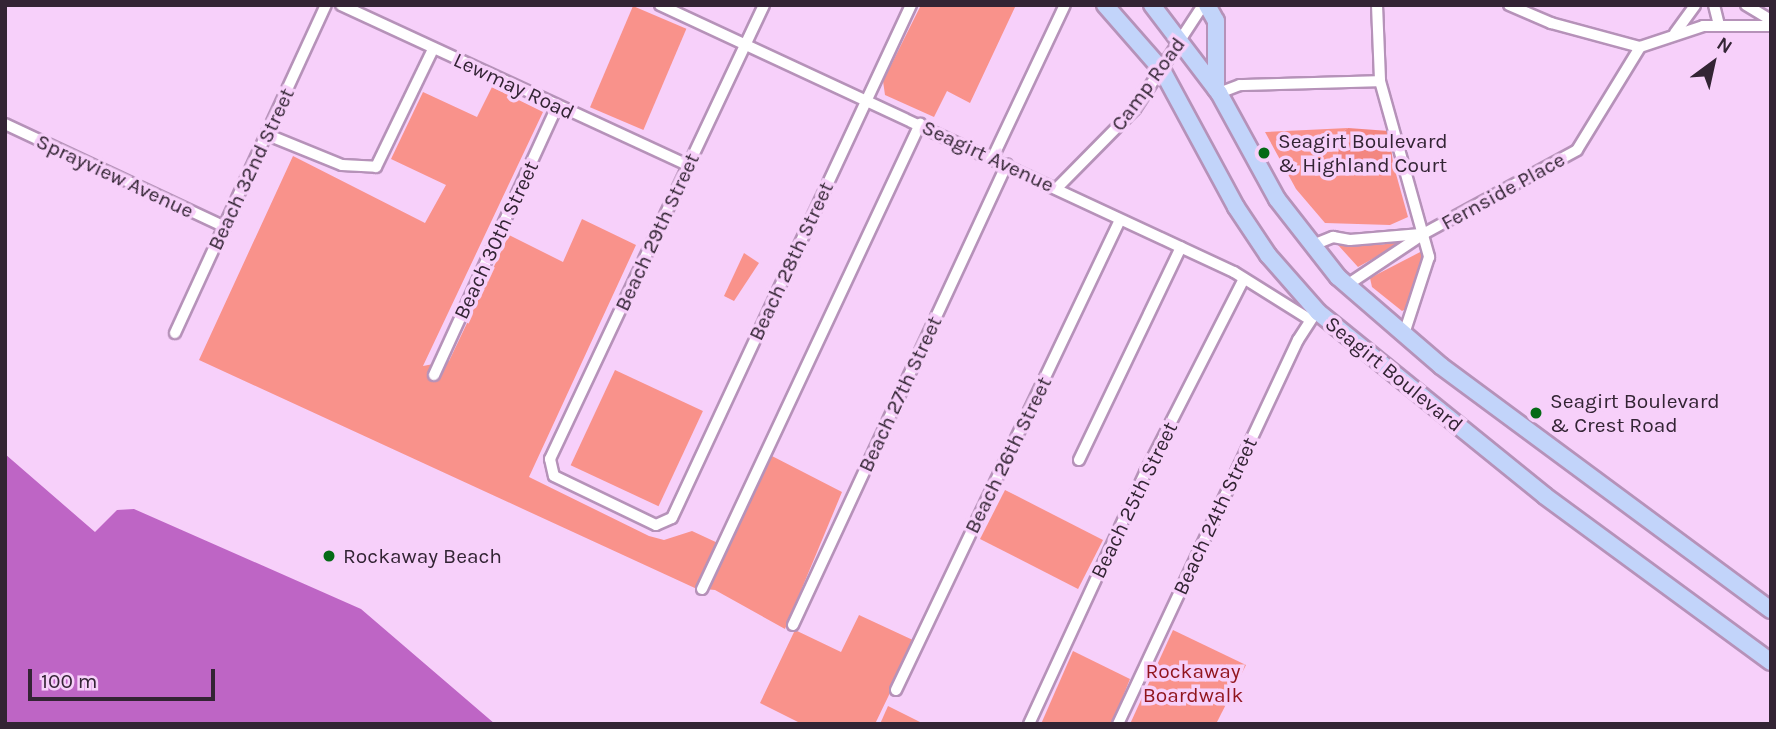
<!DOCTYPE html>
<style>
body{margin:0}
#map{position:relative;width:1776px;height:729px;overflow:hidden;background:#f7d0fa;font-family:Karla,sans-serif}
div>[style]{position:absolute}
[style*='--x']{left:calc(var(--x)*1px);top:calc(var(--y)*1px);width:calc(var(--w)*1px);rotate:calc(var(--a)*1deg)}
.green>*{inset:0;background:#f9928b;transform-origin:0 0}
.forest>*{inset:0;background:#f38680}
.water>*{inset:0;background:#be65c5}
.roads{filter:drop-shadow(2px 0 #b692b9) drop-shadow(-2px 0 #b692b9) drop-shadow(0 2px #b692b9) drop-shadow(0 -2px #b692b9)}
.minor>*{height:10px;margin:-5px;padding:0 5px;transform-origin:5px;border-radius:5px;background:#fff}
.primary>*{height:16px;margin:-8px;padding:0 8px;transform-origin:8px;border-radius:8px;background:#c2d4fa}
.dots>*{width:19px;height:19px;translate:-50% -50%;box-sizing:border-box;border:4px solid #f7d0fa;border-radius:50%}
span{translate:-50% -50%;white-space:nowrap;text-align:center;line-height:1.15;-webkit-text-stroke:7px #f7d0fa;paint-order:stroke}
.street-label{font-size:21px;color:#332434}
.poi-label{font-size:21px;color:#332434}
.left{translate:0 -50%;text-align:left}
.park-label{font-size:21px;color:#91151e}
.frame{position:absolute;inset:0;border:7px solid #332434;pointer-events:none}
.north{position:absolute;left:1678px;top:28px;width:70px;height:70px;-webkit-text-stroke:5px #f7d0fa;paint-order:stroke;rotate:33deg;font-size:19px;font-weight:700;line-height:28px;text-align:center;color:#332434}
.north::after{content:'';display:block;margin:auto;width:24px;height:32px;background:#332434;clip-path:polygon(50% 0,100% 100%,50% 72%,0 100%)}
.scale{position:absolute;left:28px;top:669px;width:187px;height:32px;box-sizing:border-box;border:4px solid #332434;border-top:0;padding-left:9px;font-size:21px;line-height:24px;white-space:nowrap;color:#332434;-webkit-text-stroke:5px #f7d0fa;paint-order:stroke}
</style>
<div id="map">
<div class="green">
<i style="clip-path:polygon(921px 5px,1016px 5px,970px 103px,947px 91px,934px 117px,885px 95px,883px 81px)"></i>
<i style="left:633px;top:6px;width:58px;height:110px;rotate:23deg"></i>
<i style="clip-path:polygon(492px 87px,543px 112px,423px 366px,449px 361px,509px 235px,563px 262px,582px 219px,636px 245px,529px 477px,649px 536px,664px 540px,692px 531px,720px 544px,697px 589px,199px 360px,293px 156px,425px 223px,446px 185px,391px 159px,423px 92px,477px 117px)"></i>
<i style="clip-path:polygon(1348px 128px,1337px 136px,1338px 156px,1369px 169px,1393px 163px,1408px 217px,1390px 225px,1325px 223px,1296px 189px,1265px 132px)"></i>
<i style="clip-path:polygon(1407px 240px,1358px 267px,1338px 245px,1380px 245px)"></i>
<i style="clip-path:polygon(1426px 249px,1408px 308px,1402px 311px,1372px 287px,1370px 278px)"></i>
<i style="clip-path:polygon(744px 253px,759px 263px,734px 301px,724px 296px)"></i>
<i style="left:615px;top:370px;width:97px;height:105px;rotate:25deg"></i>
<i style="clip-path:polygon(770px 455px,842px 492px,785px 629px,715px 590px,705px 589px)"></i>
<i style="left:1005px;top:490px;width:110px;height:55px;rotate:27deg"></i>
<i style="clip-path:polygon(859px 615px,915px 641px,875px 724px,802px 724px,760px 703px,795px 630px,841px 652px)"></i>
<i style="clip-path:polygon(1173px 630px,1246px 665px,1216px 724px,1130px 724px)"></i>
<i style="clip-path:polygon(1073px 651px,1130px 679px,1112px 724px,1041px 724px)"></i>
<i style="clip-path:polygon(888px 706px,924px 724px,880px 724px)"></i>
</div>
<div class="forest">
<i style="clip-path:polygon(1348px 128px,1389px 131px,1393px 163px,1369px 169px,1345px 167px,1338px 156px,1337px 136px)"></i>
</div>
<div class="water">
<i style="clip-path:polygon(5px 454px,95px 532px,117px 510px,134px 509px,361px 609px,495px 724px,5px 724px)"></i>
</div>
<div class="roads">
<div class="minor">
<i style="--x:341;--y:5;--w:382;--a:24.8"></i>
<i style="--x:660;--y:5;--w:633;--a:24.95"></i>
<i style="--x:1234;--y:272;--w:89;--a:32.1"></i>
<i style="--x:764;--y:5;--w:502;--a:115.24"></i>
<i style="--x:550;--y:459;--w:17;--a:77"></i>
<i style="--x:554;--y:476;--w:113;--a:25.7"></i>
<i style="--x:656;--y:525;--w:17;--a:-24"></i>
<i style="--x:672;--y:518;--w:566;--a:-65.02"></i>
<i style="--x:1377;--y:5;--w:76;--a:87.7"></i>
<i style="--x:1380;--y:81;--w:183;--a:74.4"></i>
<i style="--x:1429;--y:257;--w:81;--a:108"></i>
<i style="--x:1509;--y:5;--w:46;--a:23.2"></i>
<i style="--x:1551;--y:23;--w:92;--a:15.1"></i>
<i style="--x:1714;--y:5;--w:21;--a:76"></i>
<i style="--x:1746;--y:5;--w:29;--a:31"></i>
<i style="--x:1675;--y:33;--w:34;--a:-54"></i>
<i style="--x:1219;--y:93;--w:22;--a:-21"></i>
<i style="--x:1240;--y:85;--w:140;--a:-1.6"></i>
<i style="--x:5;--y:124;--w:243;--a:25.1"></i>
<i style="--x:268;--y:135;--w:80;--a:22.1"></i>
<i style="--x:342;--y:165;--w:34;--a:3"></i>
<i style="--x:376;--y:167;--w:131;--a:-64.2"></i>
<i style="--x:993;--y:157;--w:168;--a:-64.7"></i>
<i style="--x:1057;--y:188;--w:111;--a:-45.4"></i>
<i style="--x:1135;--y:109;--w:124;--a:-56.8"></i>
<i style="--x:1313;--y:245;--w:22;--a:-22"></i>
<i style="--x:1333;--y:237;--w:17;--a:10"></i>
<i style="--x:1350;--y:240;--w:71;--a:-4.8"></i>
<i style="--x:1347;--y:285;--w:94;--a:-33.7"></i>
<i style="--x:1425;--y:233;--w:173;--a:-28.6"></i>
<i style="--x:1577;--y:150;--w:121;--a:-58.5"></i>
<i style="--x:1640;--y:47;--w:66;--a:-18.4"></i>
<i style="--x:1703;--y:26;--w:68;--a:0"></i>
<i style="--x:175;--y:333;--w:361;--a:-65.3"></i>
<i style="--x:434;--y:375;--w:296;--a:-65.4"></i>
<i style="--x:1079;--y:460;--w:236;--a:-64.4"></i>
<i style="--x:702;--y:589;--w:514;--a:-64.88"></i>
<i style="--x:793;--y:625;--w:508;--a:-65.1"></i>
<i style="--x:896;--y:690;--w:521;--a:-64.52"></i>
<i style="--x:1029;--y:724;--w:277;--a:-65.2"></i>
<i style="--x:1145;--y:473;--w:218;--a:-63"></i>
<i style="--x:1118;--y:724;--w:424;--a:-64.9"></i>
<i style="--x:1298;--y:340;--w:30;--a:-57"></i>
</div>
<div class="primary">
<i style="--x:1105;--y:5;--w:86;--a:48.8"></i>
<i style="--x:1162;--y:70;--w:156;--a:61.6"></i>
<i style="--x:1236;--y:207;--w:58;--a:56.3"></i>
<i style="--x:1268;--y:255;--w:76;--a:48.7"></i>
<i style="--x:1318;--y:312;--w:292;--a:39"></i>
<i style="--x:1545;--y:496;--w:280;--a:36.3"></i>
<i style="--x:1152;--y:5;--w:111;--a:52.7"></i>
<i style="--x:1219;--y:93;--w:121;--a:61.3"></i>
<i style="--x:1277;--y:199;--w:99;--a:52"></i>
<i style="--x:1338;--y:277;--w:136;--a:40.8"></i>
<i style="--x:1441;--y:366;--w:410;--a:36.5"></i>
<i style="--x:1207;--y:5;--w:18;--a:61"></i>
<i style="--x:1216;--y:21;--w:68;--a:90"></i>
</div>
</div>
<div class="dots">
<i style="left:1264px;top:153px;background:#056a16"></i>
<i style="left:1536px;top:413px;background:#056a16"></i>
<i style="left:329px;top:556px;background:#056a16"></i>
</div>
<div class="street-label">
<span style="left:1148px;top:84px;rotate:-54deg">Camp Road</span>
<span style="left:514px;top:86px;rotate:25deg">Lewmay Road</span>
<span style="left:988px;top:156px;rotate:25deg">Seagirt Avenue</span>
<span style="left:251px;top:169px;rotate:-65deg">Beach 32nd Street</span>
<span style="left:115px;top:176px;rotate:25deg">Sprayview Avenue</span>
<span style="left:1503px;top:191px;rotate:-29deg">Fernside Place</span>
<span style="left:657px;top:232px;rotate:-65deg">Beach 29th Street</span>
<span style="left:496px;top:240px;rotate:-65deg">Beach 30th Street</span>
<span style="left:791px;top:261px;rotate:-65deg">Beach 28th Street</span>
<span style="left:1394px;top:374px;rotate:39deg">Seagirt Boulevard</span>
<span style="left:900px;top:394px;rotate:-65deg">Beach 27th Street</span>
<span style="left:1008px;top:455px;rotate:-64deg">Beach 26th Street</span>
<span style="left:1134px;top:500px;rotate:-64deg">Beach 25th Street</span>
<span style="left:1215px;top:516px;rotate:-65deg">Beach 24th Street</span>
</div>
<div class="poi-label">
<span class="left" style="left:1278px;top:153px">Seagirt Boulevard<br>&amp; Highland Court</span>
<span class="left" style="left:1550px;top:413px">Seagirt Boulevard<br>&amp; Crest Road</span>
<span class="left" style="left:343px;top:556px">Rockaway Beach</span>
</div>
<div class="park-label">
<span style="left:1193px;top:683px">Rockaway<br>Boardwalk</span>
</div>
<div class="frame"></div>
<div class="north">N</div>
<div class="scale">100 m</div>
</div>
